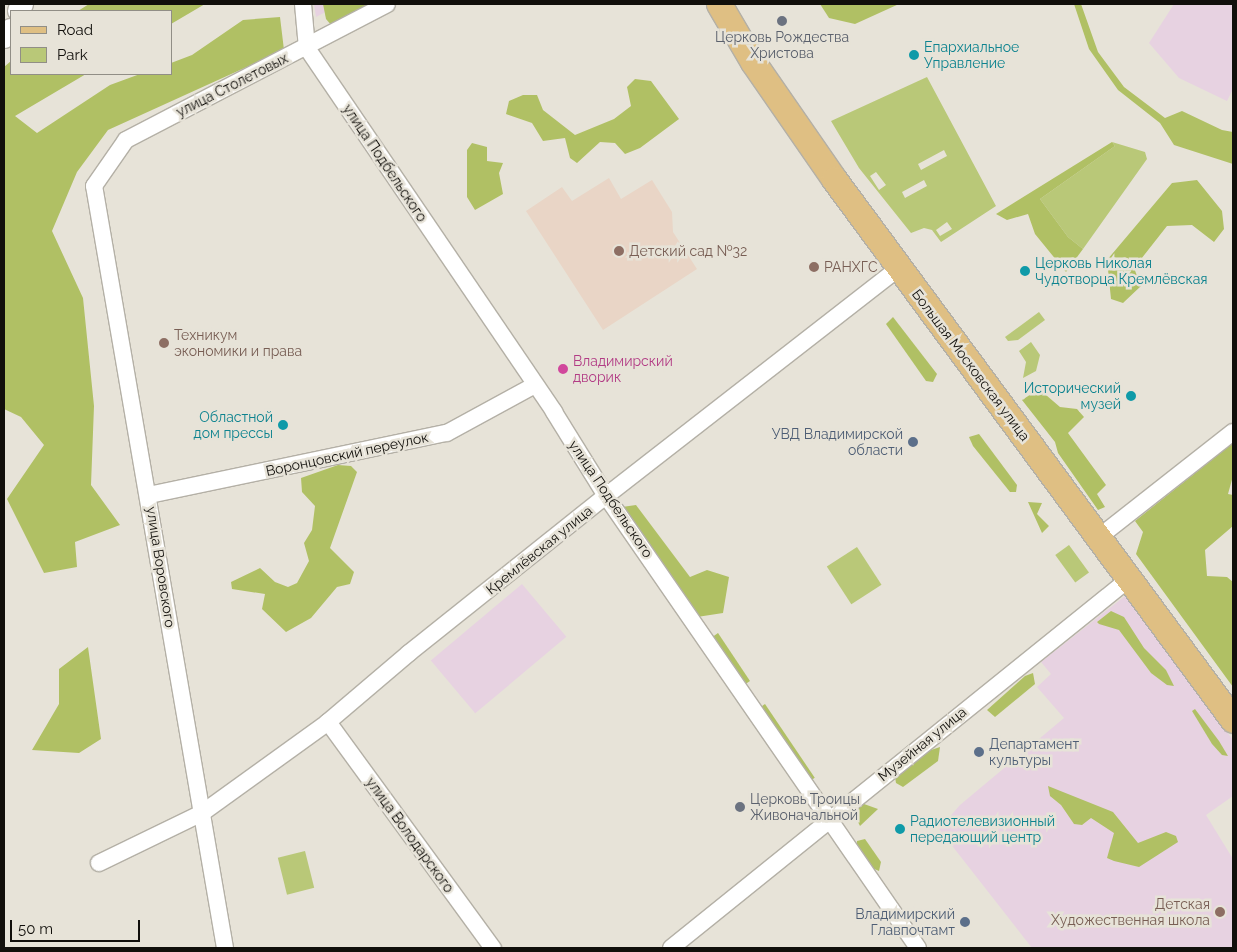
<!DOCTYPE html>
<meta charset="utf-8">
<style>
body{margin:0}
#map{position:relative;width:1237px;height:952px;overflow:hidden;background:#e7e3d8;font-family:Raleway,sans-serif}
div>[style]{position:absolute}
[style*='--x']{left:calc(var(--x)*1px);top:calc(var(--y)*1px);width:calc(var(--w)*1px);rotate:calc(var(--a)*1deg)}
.commercial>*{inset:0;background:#e7d2e1;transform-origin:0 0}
.education>*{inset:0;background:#e9d5c6}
.green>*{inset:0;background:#b9c878;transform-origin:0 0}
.forest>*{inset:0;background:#b0c064;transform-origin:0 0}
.roads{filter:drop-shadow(1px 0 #b4b0a6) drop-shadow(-1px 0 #b4b0a6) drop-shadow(0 1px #b4b0a6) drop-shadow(0 -1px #b4b0a6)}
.street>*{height:16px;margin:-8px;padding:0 8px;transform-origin:8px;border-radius:8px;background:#fff}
.secondary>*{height:22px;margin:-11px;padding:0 11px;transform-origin:11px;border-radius:11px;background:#fff}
.primary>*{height:25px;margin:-12.5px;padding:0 12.5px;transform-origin:12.5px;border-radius:12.5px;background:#dfbf83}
.dots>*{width:14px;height:14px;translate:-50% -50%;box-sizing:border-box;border:2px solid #e7e3d8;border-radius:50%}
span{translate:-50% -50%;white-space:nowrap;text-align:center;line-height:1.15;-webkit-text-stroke:5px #e7e3d8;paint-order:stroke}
.worship-label{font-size:14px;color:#5b616d}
.left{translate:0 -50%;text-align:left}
.culture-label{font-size:14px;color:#0d838f}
.right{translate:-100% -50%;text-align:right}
.street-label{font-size:14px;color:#110f0b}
.education-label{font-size:14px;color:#785e54}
.hotel-label{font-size:14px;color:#b23c85}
.service-label{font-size:14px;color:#4e5e75}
.frame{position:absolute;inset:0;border:5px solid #110f0b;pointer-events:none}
.legend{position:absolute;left:10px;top:10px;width:162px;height:65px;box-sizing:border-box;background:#e7e3d8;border:1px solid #918e86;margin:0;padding:6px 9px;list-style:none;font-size:15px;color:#110f0b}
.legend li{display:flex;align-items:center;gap:10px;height:25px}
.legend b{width:25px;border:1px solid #918e86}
.scale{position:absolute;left:10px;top:920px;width:130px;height:22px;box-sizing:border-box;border:2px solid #110f0b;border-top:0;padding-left:6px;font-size:15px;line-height:18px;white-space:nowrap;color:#110f0b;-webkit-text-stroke:4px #e7e3d8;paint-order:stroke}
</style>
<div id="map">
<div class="commercial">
<i style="clip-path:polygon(314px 4px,341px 4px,316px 17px)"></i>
<i style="clip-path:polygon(1174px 4px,1233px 4px,1233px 89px,1227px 101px,1179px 78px,1149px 43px)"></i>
<i style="left:522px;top:584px;width:69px;height:119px;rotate:50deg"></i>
<i style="clip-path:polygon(1125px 596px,1233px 740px,1233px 796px,1206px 815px,1233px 859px,1233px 948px,1032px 948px,939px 829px,960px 805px,1064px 718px,1037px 687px,1051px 674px,1041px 662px)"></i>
</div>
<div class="education">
<i style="clip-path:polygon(609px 178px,621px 199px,652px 180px,672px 212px,673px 232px,697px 269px,603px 330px,526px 211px,562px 187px,572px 201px)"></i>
</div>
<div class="green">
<i style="clip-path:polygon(evenodd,927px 77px,996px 206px,941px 242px,932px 230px,924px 228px,911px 233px,859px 168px,831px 121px,927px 77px,944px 150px,947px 156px,921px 170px,918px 164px,944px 150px,927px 77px,876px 172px,886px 185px,879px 190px,870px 176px,876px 172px,927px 77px,924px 180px,927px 186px,905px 198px,902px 192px,924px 180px,927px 77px,947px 222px,952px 229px,940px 236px,936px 230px,947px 222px)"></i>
<i style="clip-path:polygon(1112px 142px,1145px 152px,1147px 159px,1083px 249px,1068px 237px,1040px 199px,1115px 146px)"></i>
<i style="clip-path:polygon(1039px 312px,1045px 320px,1018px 340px,1008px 341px,1005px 337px)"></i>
<i style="clip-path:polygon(1031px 342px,1040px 355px,1036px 371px,1023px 378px,1026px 362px,1019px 351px)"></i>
<i style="left:1069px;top:545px;width:34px;height:17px;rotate:54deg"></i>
<i style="left:857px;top:547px;width:45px;height:36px;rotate:57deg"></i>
<i style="left:305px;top:851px;width:38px;height:28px;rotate:76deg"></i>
</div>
<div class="forest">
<i style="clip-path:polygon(89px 4px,205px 4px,171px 24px,171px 11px,78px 11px)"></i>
<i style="clip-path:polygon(323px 4px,373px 4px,332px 26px,326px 19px)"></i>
<i style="clip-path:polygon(820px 4px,899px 4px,855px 24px,829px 18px)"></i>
<i style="clip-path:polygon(1074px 4px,1081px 4px,1098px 52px,1124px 87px,1165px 118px,1182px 111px,1222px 130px,1233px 132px,1233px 164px,1174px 145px,1160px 123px,1118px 90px,1089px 49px)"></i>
<i style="clip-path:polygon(280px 17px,284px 50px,108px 130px,77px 172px,52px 231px,83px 298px,94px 406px,91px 485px,120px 525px,75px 542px,77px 567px,44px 573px,7px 499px,44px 445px,21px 417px,4px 409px,4px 67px,11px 61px,11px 74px,86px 74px,15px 116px,37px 133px,110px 85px,140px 74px,171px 74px,171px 63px,192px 55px,243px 20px)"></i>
<i style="clip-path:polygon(635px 79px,651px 81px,679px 119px,640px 148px,625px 154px,615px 143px,600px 142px,577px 163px,570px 158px,565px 138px,543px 141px,532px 123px,506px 114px,509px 101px,523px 95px,537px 95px,543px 110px,575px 135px,614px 119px,631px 106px,627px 87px)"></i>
<i style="clip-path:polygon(1112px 142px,1115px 146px,1040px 199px,1068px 237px,1083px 249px,1066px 272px,1035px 234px,1028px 214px,1007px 220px,996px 214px)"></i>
<i style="clip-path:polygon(472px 143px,487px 147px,487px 161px,503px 163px,499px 173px,503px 194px,475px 210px,467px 197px,467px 150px)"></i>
<i style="clip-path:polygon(1197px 180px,1222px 211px,1224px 229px,1214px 242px,1192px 225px,1167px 226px,1134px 268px,1141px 286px,1123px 303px,1111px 299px,1107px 260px,1172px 183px)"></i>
<i style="clip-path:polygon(893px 317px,937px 374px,933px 382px,926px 381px,886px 324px)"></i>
<i style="clip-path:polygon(1039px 389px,1060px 407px,1077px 409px,1084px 417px,1068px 433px,1106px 485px,1097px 494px,1105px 507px,1098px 510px,1058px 453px,1055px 442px,1022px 400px)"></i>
<i style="clip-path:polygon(979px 434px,1017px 485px,1016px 492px,1010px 492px,973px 446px,969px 437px)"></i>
<i style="clip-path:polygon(1233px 443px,1233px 476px,1228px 494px,1233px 495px,1233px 526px,1205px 550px,1207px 576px,1227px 577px,1233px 582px,1233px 687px,1136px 554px,1143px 532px,1135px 521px)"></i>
<i style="clip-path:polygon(338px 465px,351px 466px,357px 472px,330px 548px,354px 572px,350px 584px,337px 587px,311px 618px,286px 632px,262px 609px,265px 594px,232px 589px,231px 582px,260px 568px,275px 582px,288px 587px,297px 583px,309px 561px,304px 543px,312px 530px,315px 506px,302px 492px,301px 478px)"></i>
<i style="clip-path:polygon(1028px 502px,1042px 503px,1037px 514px,1049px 526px,1042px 533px)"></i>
<i style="clip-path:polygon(636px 505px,690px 577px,707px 570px,729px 577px,723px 613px,697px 617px,622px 507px)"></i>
<i style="clip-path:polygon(1111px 611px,1124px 617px,1144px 648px,1166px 670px,1174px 686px,1167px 685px,1151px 673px,1119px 630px,1099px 624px,1097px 622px)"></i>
<i style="clip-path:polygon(718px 633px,750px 681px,744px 685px,711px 638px)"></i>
<i style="clip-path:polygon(88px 647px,101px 739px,79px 753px,32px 750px,59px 704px,59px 669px)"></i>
<i style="clip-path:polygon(1033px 673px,1035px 684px,995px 717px,987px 710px,1025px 676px)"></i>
<i style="left:765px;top:704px;width:89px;height:8px;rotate:56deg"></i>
<i style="clip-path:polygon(1195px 709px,1219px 741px,1228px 756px,1222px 755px,1212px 744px,1192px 711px)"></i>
<i style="clip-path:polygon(940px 747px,938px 761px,903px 787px,896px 783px,895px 777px,925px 752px)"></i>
<i style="clip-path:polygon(1048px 786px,1113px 812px,1138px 843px,1166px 832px,1176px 836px,1178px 842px,1139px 867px,1114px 861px,1107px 858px,1114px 833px,1091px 818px,1082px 825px,1074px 824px,1061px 805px,1050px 796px)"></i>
<i style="clip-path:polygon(864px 804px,878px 809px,860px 826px,853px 812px)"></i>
<i style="clip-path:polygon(865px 839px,881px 862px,879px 871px,872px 868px,857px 846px,857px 841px)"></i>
</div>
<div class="roads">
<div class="street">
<i style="--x:303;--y:4;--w:44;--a:84.8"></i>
<i style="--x:307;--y:48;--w:440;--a:55.8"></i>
<i style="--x:554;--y:412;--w:99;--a:58.2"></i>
<i style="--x:606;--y:496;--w:549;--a:55.38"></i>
<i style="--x:149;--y:495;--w:304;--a:-11.8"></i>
<i style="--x:447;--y:433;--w:100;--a:-28.6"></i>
<i style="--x:1099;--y:537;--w:170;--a:-38.1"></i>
<i style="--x:328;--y:722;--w:280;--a:53.9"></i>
<i style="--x:99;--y:863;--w:114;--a:-25.9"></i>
<i style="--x:202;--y:813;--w:155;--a:-35.8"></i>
<i style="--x:328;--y:722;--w:106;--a:-40.4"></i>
<i style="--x:409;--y:653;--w:252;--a:-38.6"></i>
<i style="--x:606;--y:496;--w:371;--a:-37.9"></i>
<i style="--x:225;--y:948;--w:773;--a:-99.75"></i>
<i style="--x:94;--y:186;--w:56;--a:-55.2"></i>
<i style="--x:126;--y:140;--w:294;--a:-27.5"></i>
<i style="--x:671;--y:948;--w:588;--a:-38.86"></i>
</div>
<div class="secondary">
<i style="--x:19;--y:11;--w:8;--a:-67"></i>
<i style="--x:4;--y:37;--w:10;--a:-45"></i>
</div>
<div class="primary">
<i style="--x:719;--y:4;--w:67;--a:59.6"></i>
<i style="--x:753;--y:62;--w:142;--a:55.3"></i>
<i style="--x:834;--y:179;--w:672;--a:53.59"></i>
</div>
</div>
<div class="dots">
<i style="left:782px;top:21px;background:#6b7280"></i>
<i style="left:914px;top:55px;background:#0f9aa8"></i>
<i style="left:619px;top:251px;background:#8d6e63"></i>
<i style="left:814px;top:267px;background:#8d6e63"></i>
<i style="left:1025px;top:271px;background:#0f9aa8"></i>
<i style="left:164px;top:343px;background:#8d6e63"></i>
<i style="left:563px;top:369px;background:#d1479c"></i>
<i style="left:1131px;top:396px;background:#0f9aa8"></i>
<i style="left:283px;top:425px;background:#0f9aa8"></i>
<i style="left:913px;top:442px;background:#5c6f8a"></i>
<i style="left:979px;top:752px;background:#5c6f8a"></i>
<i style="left:740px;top:807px;background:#6b7280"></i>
<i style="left:900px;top:829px;background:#0f9aa8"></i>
<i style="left:1220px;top:912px;background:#8d6e63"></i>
<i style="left:965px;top:922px;background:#5c6f8a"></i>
</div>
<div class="worship-label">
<span style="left:782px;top:45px">Церковь Рождества<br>Христова</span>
<span class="left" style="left:750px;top:807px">Церковь Троицы<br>Живоначальной</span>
</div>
<div class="culture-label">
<span class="left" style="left:924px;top:55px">Епархиальное<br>Управление</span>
<span class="left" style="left:1035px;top:271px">Церковь Николая<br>Чудотворца Кремлёвская</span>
<span class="right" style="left:1121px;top:396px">Исторический<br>музей</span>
<span class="right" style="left:273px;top:425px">Областной<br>дом прессы</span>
<span class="left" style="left:910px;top:829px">Радиотелевизионный<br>передающий центр</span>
</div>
<div class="street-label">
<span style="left:232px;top:85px;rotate:-27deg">улица Столетовых</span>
<span style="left:385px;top:163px;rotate:56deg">улица Подбельского</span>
<span style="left:971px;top:365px;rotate:53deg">Большая Московская улица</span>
<span style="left:347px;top:454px;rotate:-12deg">Воронцовский переулок</span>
<span style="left:611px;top:499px;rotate:56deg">улица Подбельского</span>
<span style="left:539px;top:550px;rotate:-39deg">Кремлёвская улица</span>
<span style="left:161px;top:567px;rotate:81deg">улица Воровского</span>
<span style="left:922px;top:744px;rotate:-39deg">Музейная улица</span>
<span style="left:410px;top:835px;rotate:54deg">улица Володарского</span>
</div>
<div class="education-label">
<span class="left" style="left:629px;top:251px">Детский сад №32</span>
<span class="left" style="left:824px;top:267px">РАНХГС</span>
<span class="left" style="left:174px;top:343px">Техникум<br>экономики и права</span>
<span class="right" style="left:1210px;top:912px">Детская<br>Художественная школа</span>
</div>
<div class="hotel-label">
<span class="left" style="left:573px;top:369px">Владимирский<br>дворик</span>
</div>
<div class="service-label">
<span class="right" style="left:903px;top:442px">УВД Владимирской<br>области</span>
<span class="left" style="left:989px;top:752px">Департамент<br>культуры</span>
<span class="right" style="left:955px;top:922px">Владимирский<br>Главпочтамт</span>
</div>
<div class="frame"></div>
<ul class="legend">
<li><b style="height:6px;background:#dfbf83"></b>Road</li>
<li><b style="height:14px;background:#b9c878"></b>Park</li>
</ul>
<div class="scale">50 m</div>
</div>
